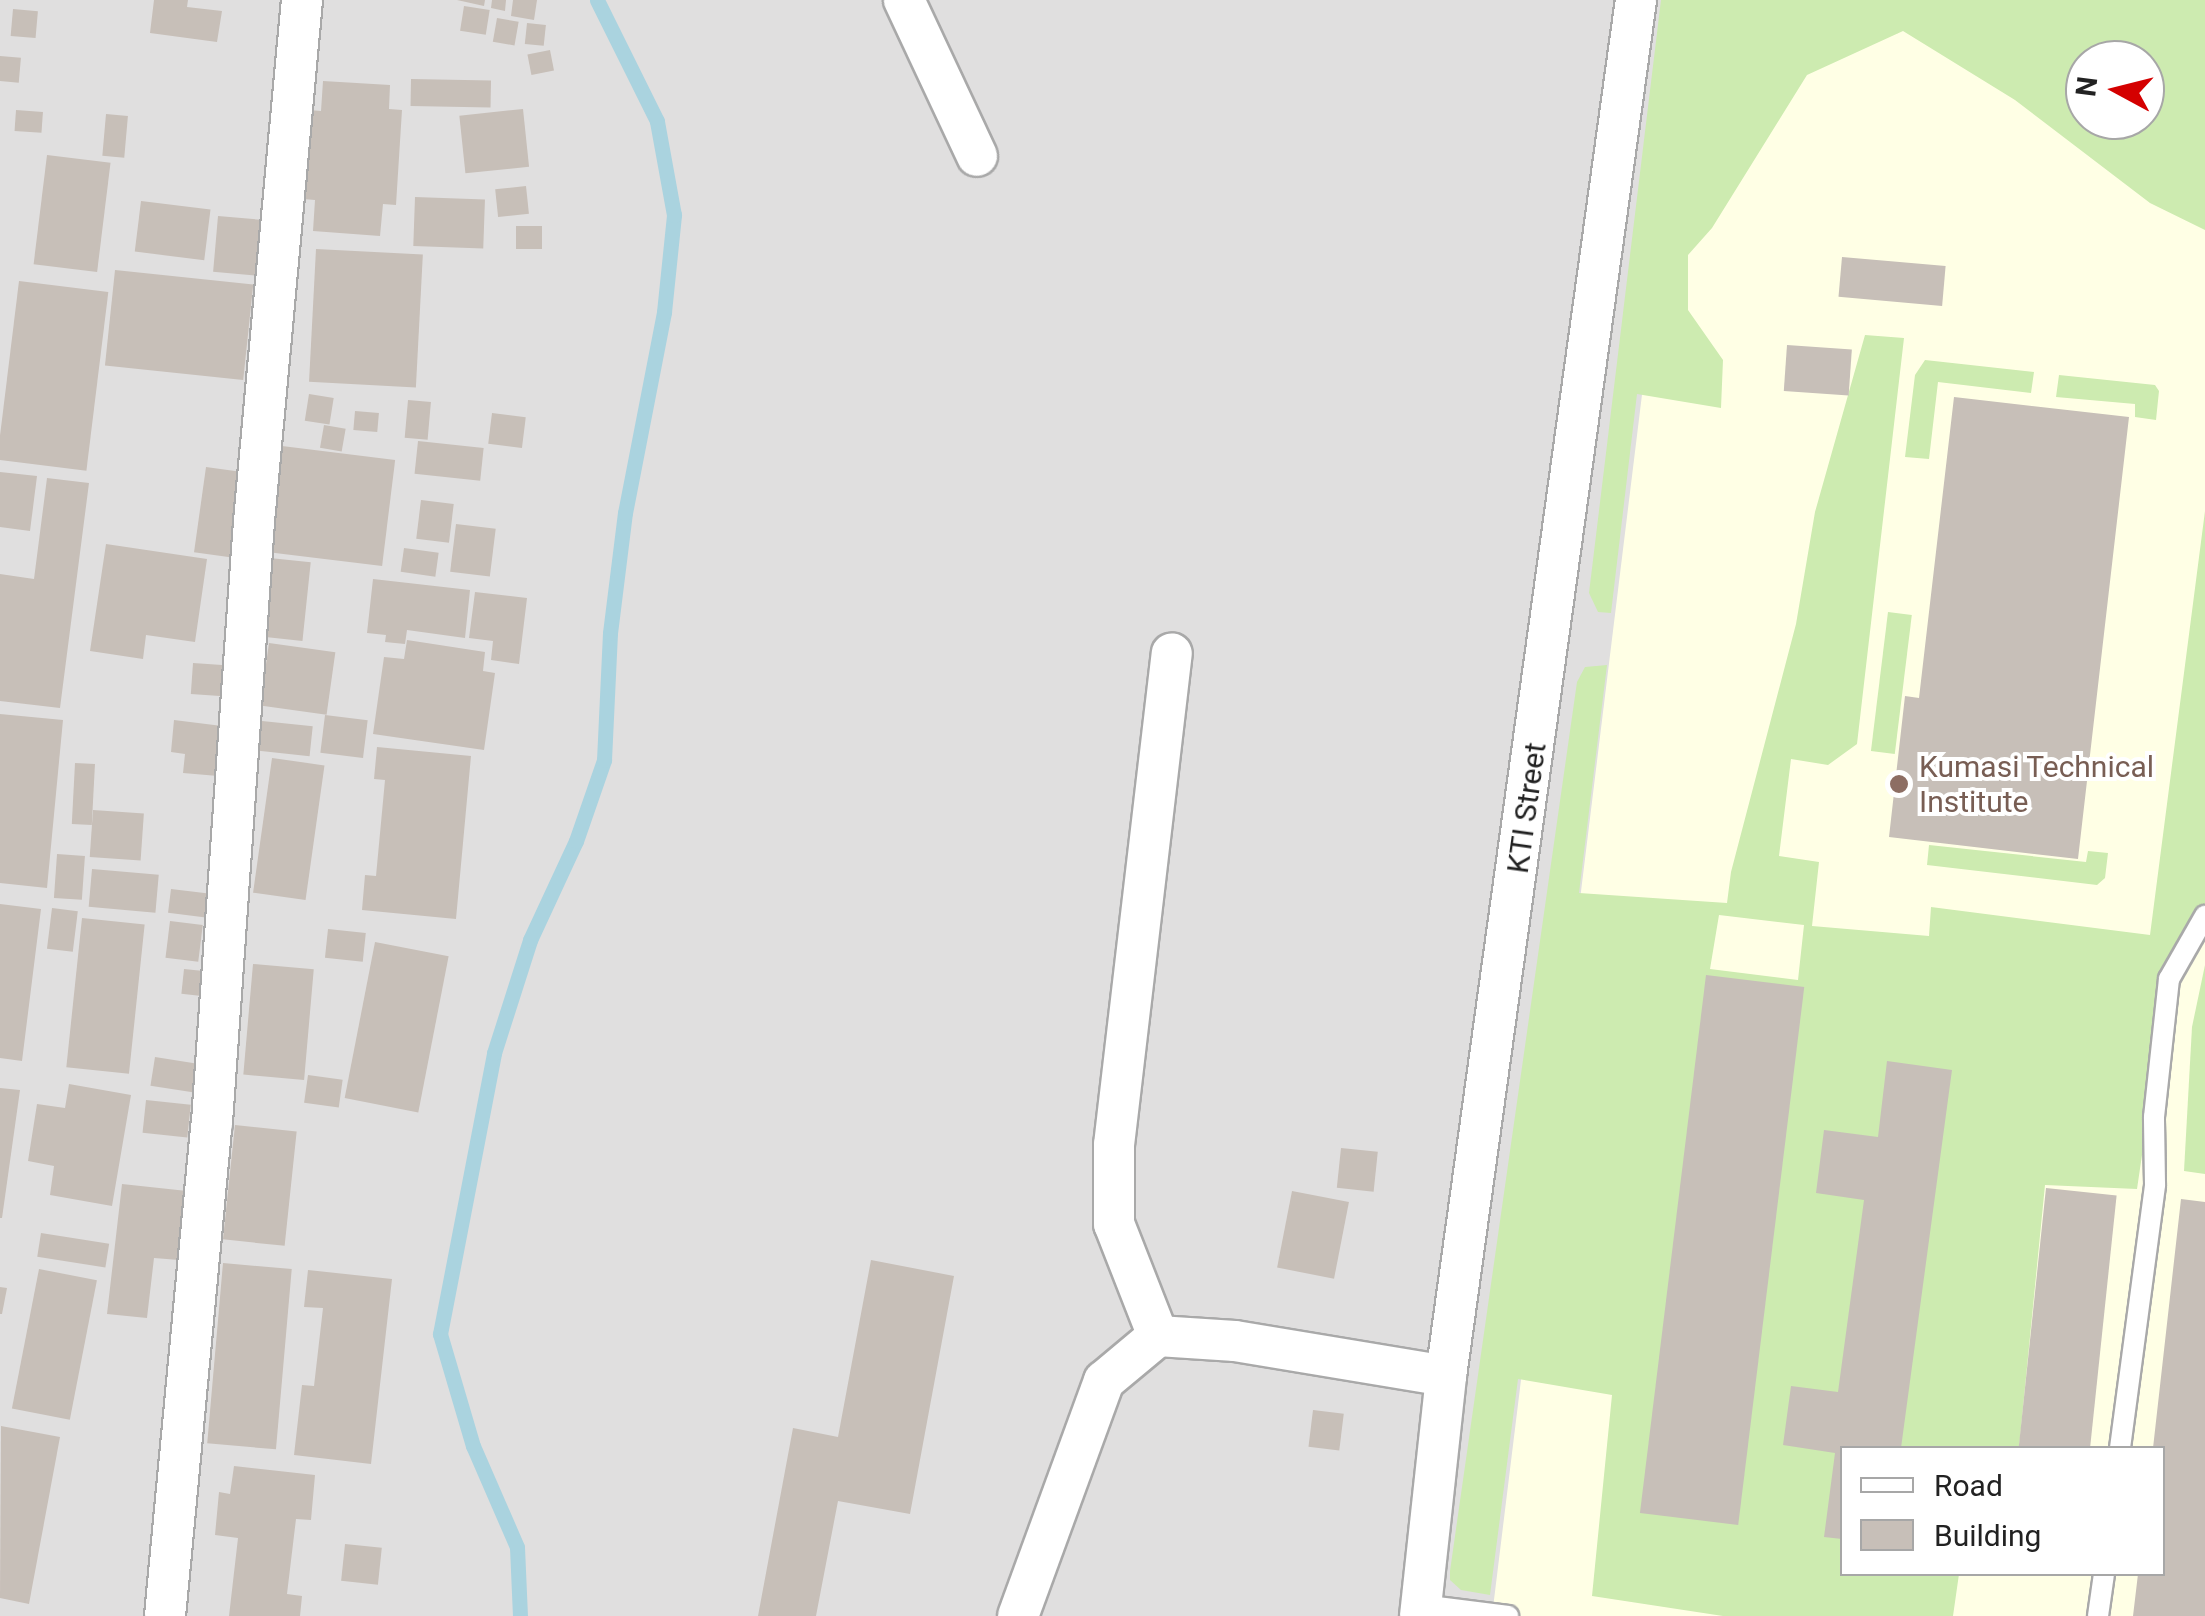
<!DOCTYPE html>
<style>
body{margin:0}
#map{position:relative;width:2205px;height:1616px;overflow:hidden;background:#f2efe9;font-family:Roboto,sans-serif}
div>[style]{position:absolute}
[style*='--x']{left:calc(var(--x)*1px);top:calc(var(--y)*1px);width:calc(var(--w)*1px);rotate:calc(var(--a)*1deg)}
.residential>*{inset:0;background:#e0dfdf}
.education>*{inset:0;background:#ffffe5}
.grass>*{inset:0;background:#cdebb0;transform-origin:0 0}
.stream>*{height:15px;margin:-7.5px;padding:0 7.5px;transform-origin:7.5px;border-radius:7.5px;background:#aad3df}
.building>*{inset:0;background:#c7bfb8;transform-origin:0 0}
.roads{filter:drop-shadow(2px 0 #a9a9a9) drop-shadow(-2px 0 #a9a9a9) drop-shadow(0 2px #a9a9a9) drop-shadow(0 -2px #a9a9a9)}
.lane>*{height:20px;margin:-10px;padding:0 10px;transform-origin:10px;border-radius:10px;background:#fff}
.street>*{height:40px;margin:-20px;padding:0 20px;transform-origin:20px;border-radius:20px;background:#fff}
.dots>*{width:28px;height:28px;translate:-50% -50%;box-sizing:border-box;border:5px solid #fff;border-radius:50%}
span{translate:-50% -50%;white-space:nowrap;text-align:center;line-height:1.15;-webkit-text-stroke:8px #fff;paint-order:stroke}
.education-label{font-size:30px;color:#785e54}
.left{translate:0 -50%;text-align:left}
.street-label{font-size:30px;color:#222}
.legend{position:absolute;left:1840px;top:1446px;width:325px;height:130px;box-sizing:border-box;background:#fff;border:2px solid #a7a7a7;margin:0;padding:12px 18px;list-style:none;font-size:30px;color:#222}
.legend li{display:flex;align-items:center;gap:20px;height:50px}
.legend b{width:50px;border:2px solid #a7a7a7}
.north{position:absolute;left:2065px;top:40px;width:100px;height:100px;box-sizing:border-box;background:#fff;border:2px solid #a7a7a7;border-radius:50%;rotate:277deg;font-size:28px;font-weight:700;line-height:40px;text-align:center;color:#222}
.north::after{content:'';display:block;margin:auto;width:35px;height:45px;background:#d40000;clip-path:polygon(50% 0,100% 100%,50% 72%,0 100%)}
</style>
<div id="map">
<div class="residential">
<i style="clip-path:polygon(evenodd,0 0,2205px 0,2205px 1616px,0 1616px,0 0,2085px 60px,2145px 60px,2145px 120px,2085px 120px,2085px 60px,0 0,1842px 1448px,2162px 1448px,2162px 1574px,1842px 1574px,1842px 1448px)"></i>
</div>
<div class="education">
<i style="clip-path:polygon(evenodd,2205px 0,2205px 1616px,1492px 1616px,1689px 12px,2205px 0,2085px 60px,2145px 60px,2145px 120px,2085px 120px,2085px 60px,2205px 0,1842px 1448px,2162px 1448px,2162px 1574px,1842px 1574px,1842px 1448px)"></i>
</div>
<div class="grass">
<i style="clip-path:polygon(evenodd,1661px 0,2205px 0,2205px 230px,2150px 203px,2015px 100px,1903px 31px,1807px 75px,1712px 228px,1688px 255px,1688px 310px,1723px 360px,1721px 408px,1637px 394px,1611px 613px,1598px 612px,1589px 593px,1661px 0,2085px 60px,2145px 60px,2145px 120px,2085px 120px,2085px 60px)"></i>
<i style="clip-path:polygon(evenodd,1865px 335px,1904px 338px,1857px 744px,1828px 765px,1791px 759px,1779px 856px,1819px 862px,1812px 926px,1929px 936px,1931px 907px,2150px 935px,2205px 511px,2205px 906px,2186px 932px,2156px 1060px,2137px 1189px,2045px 1185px,2019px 1448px,1842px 1448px,1842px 1574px,1959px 1574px,1953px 1616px,1723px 1616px,1592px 1596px,1612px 1395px,1518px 1379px,1490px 1595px,1461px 1590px,1450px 1580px,1450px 1571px,1577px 682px,1585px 667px,1607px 665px,1579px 893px,1727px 903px,1731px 872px,1796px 624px,1815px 512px,1865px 335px,1719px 915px,1804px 925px,1798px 980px,1710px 969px,1719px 915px)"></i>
<i style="clip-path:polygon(1925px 360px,2034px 372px,2031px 393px,1938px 382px,1929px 459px,1905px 457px,1915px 375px)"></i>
<i style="clip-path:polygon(2059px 375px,2155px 385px,2159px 391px,2156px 420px,2135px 417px,2135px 404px,2056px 397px)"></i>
<i style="left:1888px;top:612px;width:24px;height:140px;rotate:7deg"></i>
<i style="clip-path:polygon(1929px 845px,2086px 862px,2088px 851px,2108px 853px,2105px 878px,2097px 885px,1927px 865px)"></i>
<i style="clip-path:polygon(2205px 965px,2205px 1174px,2184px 1171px,2192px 1027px)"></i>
</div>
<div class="stream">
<i style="--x:520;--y:1616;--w:69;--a:-92.5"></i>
<i style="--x:517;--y:1547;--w:110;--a:-113.5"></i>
<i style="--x:473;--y:1446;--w:117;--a:-106.4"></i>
<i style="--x:440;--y:1334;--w:286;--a:-79.1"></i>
<i style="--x:494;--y:1053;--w:119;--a:-72.3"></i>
<i style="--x:530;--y:940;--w:109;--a:-65.1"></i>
<i style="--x:576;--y:841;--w:86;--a:-70.9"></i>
<i style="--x:604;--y:760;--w:127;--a:-87.3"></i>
<i style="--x:610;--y:633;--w:121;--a:-82.9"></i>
<i style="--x:625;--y:513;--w:205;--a:-79"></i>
<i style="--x:664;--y:312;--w:98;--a:-84.1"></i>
<i style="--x:674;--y:215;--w:96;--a:-100.3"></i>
<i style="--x:657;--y:121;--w:135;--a:-116.4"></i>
</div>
<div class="building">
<i style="clip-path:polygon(154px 0,188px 0,187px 7px,222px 11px,217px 42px,150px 33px)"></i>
<i style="clip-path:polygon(457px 0,485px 0,484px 6px)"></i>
<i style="clip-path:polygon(492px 0,506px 0,505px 11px,491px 8px)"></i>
<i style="clip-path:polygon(513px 0,537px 0,534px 20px,511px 16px)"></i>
<i style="left:464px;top:6px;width:26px;height:25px;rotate:9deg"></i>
<i style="left:13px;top:9px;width:25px;height:27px;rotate:5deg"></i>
<i style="left:497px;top:18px;width:22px;height:24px;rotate:10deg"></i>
<i style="left:527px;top:23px;width:19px;height:21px;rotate:6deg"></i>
<i style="left:550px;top:50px;width:21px;height:23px;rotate:79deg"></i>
<i style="left:0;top:56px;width:21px;height:25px;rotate:5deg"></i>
<i style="left:411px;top:79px;width:80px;height:27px;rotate:1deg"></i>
<i style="clip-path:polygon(323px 81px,390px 85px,389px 109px,402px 110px,396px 205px,383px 204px,380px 236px,313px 231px,315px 200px,303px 199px,309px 110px,321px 111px)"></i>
<i style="left:523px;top:109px;width:58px;height:64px;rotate:84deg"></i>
<i style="left:16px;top:110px;width:27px;height:21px;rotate:4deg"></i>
<i style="left:106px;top:114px;width:22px;height:42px;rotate:5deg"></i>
<i style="left:47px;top:155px;width:64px;height:110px;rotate:7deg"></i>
<i style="left:526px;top:186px;width:28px;height:31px;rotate:84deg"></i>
<i style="left:415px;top:197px;width:70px;height:49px;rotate:2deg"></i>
<i style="left:141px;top:201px;width:70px;height:51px;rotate:7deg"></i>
<i style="left:218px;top:216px;width:42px;height:56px;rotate:5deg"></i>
<i style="left:516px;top:226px;width:26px;height:23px"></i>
<i style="left:316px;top:249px;width:107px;height:133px;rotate:3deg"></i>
<i style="left:1842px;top:257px;width:104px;height:40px;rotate:5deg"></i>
<i style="left:115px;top:270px;width:139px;height:96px;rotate:6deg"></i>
<i style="left:19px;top:281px;width:90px;height:180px;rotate:7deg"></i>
<i style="left:1787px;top:345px;width:65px;height:46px;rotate:4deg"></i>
<i style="left:309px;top:394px;width:25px;height:27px;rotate:9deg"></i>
<i style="clip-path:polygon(1954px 397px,2129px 417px,2078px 859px,1889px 837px,1905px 696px,1919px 698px)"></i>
<i style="left:408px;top:400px;width:23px;height:38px;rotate:5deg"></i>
<i style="left:355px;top:411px;width:24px;height:19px;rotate:5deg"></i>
<i style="left:492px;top:413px;width:34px;height:31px;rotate:7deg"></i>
<i style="left:324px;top:425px;width:22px;height:23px;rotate:10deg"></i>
<i style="left:418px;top:441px;width:66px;height:33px;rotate:6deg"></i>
<i style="left:282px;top:446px;width:114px;height:107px;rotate:7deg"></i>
<i style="left:206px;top:467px;width:42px;height:86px;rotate:8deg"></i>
<i style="clip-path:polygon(0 472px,37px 476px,30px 531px,0 527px)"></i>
<i style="clip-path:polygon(47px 478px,89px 483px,60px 708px,0 701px,0 574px,34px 579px)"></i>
<i style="left:421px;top:500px;width:33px;height:39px;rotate:7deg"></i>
<i style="left:456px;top:524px;width:40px;height:48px;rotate:7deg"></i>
<i style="clip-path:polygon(106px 544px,207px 559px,195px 642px,146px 635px,143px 659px,90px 651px)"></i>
<i style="left:404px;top:548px;width:35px;height:24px;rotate:8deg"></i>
<i style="left:260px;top:557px;width:51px;height:79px;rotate:6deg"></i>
<i style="clip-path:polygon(373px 579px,470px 590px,465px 638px,407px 630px,405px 644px,385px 642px,386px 635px,367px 633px)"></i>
<i style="clip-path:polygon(475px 592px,527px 598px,519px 664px,491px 660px,493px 641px,469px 638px)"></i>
<i style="clip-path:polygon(407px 640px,485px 652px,483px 671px,495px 673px,484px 750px,373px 734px,384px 657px,404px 659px)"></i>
<i style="left:269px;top:643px;width:67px;height:63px;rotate:8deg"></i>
<i style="left:193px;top:663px;width:40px;height:31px;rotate:4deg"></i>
<i style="clip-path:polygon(0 714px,63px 720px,47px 888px,0 883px)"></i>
<i style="left:325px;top:715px;width:43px;height:38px;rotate:7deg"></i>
<i style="clip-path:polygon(174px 720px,230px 727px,218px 776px,183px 773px,185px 754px,171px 752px)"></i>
<i style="left:262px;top:721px;width:51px;height:30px;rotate:6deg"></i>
<i style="clip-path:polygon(377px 747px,471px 756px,456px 919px,362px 910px,365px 875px,376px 876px,385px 780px,374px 779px)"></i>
<i style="left:272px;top:758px;width:53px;height:136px;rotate:8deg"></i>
<i style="left:75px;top:763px;width:20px;height:61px;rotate:3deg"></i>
<i style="left:93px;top:810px;width:51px;height:47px;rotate:4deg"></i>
<i style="left:57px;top:854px;width:28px;height:44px;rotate:4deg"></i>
<i style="left:92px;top:869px;width:67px;height:38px;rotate:5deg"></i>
<i style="left:171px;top:889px;width:42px;height:24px;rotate:7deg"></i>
<i style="clip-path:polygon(0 904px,41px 909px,22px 1061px,0 1058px)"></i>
<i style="left:52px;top:908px;width:26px;height:41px;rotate:7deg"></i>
<i style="left:82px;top:918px;width:63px;height:150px;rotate:6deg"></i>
<i style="left:170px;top:921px;width:33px;height:37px;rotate:7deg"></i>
<i style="left:328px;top:929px;width:38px;height:29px;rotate:6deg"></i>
<i style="left:375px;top:942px;width:75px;height:159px;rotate:11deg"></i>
<i style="left:253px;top:964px;width:61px;height:111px;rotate:5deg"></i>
<i style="left:184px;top:969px;width:27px;height:25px;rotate:6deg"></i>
<i style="left:1706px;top:975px;width:99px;height:542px;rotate:7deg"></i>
<i style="left:155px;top:1057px;width:51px;height:29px;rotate:9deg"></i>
<i style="clip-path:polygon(1887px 1061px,1952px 1070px,1901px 1448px,1842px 1448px,1842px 1539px,1824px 1537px,1835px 1453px,1783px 1445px,1791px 1386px,1838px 1392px,1864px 1200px,1816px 1193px,1824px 1130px,1878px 1137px)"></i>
<i style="left:308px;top:1075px;width:35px;height:28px;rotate:8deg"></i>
<i style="clip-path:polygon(69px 1084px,131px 1095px,112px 1206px,50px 1195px,54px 1166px,28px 1161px,37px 1104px,65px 1108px)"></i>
<i style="clip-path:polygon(0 1088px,20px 1090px,2px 1218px,0 1218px)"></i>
<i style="left:146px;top:1100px;width:45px;height:33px;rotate:6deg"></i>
<i style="left:235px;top:1125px;width:62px;height:115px;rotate:6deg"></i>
<i style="left:1341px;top:1148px;width:37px;height:40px;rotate:6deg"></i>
<i style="clip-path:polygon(122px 1184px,187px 1191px,179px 1260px,154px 1258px,147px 1318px,107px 1314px)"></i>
<i style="left:2046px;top:1188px;width:71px;height:261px;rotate:6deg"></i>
<i style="left:1292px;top:1191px;width:58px;height:78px;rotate:11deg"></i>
<i style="clip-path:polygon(2181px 1199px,2205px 1202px,2205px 1616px,2133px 1616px,2138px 1574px,2162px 1574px,2162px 1448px,2153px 1448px)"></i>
<i style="left:41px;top:1233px;width:69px;height:24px;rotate:9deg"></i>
<i style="clip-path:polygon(871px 1260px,954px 1276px,910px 1514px,838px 1501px,816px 1616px,758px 1616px,793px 1428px,838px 1437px)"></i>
<i style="left:223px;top:1263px;width:69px;height:181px;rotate:5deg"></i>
<i style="left:39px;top:1269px;width:59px;height:142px;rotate:11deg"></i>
<i style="clip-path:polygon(308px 1270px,392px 1279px,371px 1464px,294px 1455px,302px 1385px,314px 1386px,323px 1308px,304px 1307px)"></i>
<i style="clip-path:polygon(0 1287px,7px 1288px,2px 1314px,0 1314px)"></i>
<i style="left:1313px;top:1410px;width:31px;height:37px;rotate:7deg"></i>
<i style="clip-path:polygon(1px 1426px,60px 1437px,29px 1604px,0 1598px)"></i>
<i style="clip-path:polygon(234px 1466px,315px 1475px,311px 1520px,296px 1519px,287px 1594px,302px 1596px,300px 1616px,229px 1616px,238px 1538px,215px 1535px,219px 1492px,230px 1494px)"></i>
<i style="left:345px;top:1544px;width:37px;height:37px;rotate:6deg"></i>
</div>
<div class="roads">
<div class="lane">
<i style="--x:2120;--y:1448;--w:266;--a:-82.4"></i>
<i style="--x:2155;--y:1184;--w:67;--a:-90.9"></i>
<i style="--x:2154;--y:1117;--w:139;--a:-83.8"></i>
<i style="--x:2169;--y:979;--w:73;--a:-60.3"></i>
<i style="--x:1421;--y:1605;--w:88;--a:7.2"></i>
<i style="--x:2098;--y:1616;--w:42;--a:-81.9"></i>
</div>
<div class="street">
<i style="--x:904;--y:0;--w:172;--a:64.9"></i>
<i style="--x:1158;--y:1336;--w:120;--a:-111.4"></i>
<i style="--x:1114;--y:1224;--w:79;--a:-90"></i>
<i style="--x:1114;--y:1145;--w:495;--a:-83.3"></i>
<i style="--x:165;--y:1616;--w:496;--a:-84.6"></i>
<i style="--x:212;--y:1122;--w:602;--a:-86"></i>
<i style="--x:254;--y:521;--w:523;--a:-84.74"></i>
<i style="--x:1018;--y:1616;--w:250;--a:-69.9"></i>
<i style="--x:1104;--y:1381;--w:70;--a:-39.8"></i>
<i style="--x:1158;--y:1336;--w:77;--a:3.7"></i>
<i style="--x:1235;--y:1341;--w:214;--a:9.4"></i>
<i style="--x:1420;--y:1616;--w:241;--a:-83.8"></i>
<i style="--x:1446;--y:1376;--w:1389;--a:-82.14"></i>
</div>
</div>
<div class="dots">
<i style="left:1899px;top:784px;background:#8d6e63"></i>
</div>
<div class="education-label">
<span class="left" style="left:1919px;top:784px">Kumasi Technical<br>Institute</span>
</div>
<div class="street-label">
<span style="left:1527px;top:808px;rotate:-82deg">KTI Street</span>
</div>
<ul class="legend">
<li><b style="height:12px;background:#fff"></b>Road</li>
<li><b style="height:28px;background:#c7bfb8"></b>Building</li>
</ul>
<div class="north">N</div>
</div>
